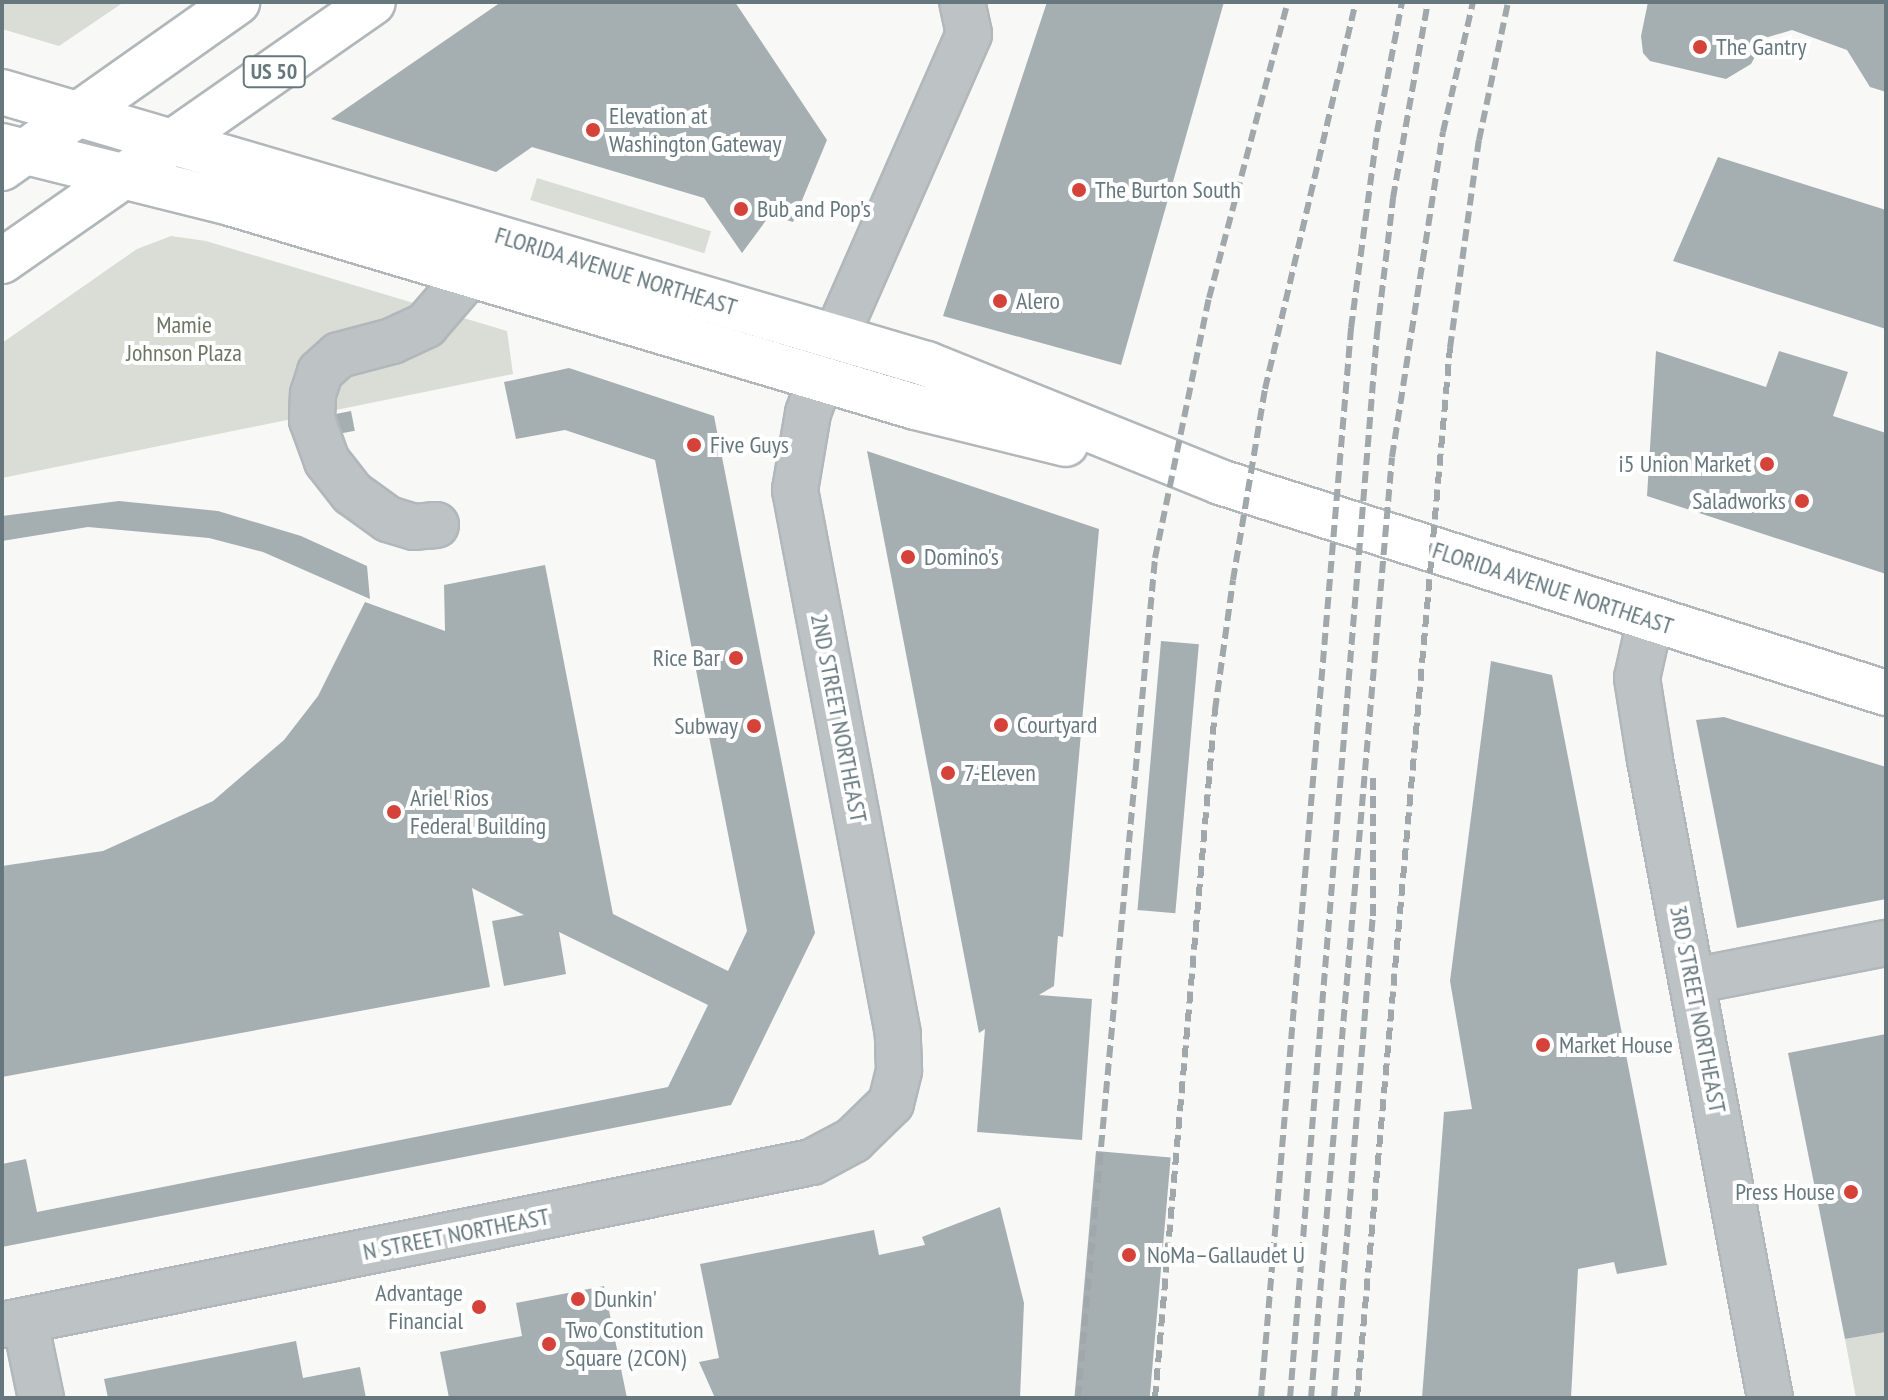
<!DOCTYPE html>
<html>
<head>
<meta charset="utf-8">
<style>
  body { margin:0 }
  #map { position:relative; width:1888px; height:1400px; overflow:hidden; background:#f8f8f6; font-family:"PT Sans Narrow",sans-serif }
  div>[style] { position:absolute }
  .green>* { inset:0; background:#d9ddd5; transform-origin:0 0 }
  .building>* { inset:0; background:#a5afb2; transform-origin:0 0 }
  .roads { filter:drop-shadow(2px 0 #b1b7ba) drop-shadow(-2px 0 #b1b7ba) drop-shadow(0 2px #b1b7ba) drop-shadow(0 -2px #b1b7ba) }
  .minor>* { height:44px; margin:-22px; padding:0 22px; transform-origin:22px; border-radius:22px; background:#bdc3c5 }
  .major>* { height:44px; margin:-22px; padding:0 22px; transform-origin:22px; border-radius:22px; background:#fff }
  .highway>* { height:44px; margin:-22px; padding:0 22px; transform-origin:22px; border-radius:22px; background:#fff }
  .rail>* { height:6px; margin-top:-3px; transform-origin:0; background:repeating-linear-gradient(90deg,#a0a8ab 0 12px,transparent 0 18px) }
  .dots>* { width:22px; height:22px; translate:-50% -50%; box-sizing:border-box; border:4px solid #fff; border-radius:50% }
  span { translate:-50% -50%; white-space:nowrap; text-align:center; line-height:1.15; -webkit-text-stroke:8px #fff; paint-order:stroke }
  .shield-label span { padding:2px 6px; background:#fff; border:2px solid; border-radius:6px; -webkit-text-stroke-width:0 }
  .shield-label { font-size:22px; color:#66787e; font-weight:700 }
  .poi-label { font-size:24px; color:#66787e }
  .left { translate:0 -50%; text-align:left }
  .right { translate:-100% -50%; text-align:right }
  .street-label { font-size:24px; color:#66787e }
  .park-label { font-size:24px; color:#6b7764 }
  .frame { position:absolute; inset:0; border:4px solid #66787e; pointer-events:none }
</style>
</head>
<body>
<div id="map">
  <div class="green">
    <i style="clip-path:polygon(2px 2px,124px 2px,59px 46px,2px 29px)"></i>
    <i style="left:537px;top:178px;width:182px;height:23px;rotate:17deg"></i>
    <i style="clip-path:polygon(171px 236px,206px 241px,507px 331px,513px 374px,2px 478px,2px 343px,137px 249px)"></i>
    <i style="clip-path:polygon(1886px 1332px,1886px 1398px,1856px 1398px,1845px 1339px)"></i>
  </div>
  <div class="building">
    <i style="clip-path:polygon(501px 2px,735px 2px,827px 140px,793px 222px,770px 215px,742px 253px,704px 198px,532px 147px,496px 172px,331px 119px)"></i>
    <i style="clip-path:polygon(1047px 2px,1224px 2px,1121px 365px,943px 316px)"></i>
    <i style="clip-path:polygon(1648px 2px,1886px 2px,1886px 92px,1870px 87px,1847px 50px,1792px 30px,1765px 38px,1751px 64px,1726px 79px,1650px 61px,1643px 53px,1641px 36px)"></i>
    <i style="clip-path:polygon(1718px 157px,1886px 210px,1886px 329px,1673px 261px)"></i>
    <i style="clip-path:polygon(1656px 351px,1766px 387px,1779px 351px,1848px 372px,1833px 416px,1886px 433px,1886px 574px,1647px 496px)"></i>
    <i style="clip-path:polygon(569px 368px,714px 416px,815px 933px,731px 1105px,2px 1247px,2px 1164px,26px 1159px,37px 1212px,668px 1087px,708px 1005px,559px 932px,566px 974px,504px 986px,492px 921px,524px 915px,472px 888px,490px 987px,2px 1077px,2px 866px,103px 851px,213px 801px,284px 740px,318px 696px,365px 602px,445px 631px,444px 585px,545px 565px,613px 914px,728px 971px,747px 931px,655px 460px,565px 430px,516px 439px,504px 382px)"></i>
    <i style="left:351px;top:411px;width:20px;height:21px;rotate:79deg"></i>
    <i style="clip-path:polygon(867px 451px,1099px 529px,1063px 937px,1058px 936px,1054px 986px,1039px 995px,1092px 999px,1082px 1140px,977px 1132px,985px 1029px,979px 1033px)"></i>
    <i style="clip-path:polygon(119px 501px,218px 511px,301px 536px,367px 566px,370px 599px,263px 552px,209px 538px,88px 527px,2px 541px,2px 516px)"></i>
    <i style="left:1161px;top:641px;width:38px;height:270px;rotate:5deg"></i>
    <i style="clip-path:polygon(1491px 661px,1552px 675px,1667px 1265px,1617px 1274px,1614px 1262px,1578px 1269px,1571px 1398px,1422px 1398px,1444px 1112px,1472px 1109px,1450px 981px)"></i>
    <i style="clip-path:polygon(1724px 717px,1886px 767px,1886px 899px,1737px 928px,1696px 720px)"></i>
    <i style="clip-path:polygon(1886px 1034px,1886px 1332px,1845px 1339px,1788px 1053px)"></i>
    <i style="left:1096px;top:1151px;width:75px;height:248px;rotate:5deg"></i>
    <i style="clip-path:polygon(1000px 1207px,1024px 1303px,1020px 1398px,715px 1398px,699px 1362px,719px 1358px,700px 1264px,874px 1230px,879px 1255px,925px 1245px,922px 1237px)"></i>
    <i style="clip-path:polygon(604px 1286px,627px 1398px,449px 1398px,440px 1352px,522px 1336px,516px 1303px)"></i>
    <i style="clip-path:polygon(296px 1341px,303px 1378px,360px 1367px,366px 1398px,108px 1398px,104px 1379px)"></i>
  </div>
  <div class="roads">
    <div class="minor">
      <i style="left:436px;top:525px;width:22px;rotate:175deg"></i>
      <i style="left:414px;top:527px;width:27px;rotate:-163deg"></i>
      <i style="left:388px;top:519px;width:44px;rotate:-144.2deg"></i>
      <i style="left:352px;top:493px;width:41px;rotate:-128deg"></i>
      <i style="left:327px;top:461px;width:44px;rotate:-110.1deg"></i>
      <i style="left:312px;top:420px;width:26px;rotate:-88deg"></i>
      <i style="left:313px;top:394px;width:23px;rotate:-72deg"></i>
      <i style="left:320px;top:372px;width:25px;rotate:-42deg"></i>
      <i style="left:339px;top:355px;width:55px;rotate:-14.8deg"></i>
      <i style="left:392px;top:341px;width:38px;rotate:-25deg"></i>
      <i style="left:426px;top:325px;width:66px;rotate:-49.3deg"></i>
      <i style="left:1650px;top:620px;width:59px;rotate:102.6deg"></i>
      <i style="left:1637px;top:678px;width:83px;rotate:81deg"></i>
      <i style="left:1650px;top:760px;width:649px;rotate:79.35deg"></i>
      <i style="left:1692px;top:981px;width:198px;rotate:-11.1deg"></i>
      <i style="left:25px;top:1321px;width:79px;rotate:78.3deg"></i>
      <i style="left:2px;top:1325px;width:826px;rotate:-11.38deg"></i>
      <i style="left:812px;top:1162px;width:47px;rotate:-28.2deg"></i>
      <i style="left:853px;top:1140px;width:53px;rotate:-44.2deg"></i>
      <i style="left:891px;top:1103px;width:34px;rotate:-76deg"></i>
      <i style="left:899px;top:1070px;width:36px;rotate:-92deg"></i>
      <i style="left:898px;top:1034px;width:554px;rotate:-100.72deg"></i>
      <i style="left:795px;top:490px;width:78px;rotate:-80.4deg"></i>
      <i style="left:808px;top:413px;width:81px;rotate:-69.8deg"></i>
      <i style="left:836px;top:337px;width:331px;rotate:-66.3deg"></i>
      <i style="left:969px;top:34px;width:33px;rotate:-102deg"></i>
    </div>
    <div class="major">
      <i style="left:2px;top:92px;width:964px;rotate:16.39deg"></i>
      <i style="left:927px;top:364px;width:316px;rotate:21.9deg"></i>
      <i style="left:1220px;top:482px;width:699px;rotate:17.58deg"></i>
      <i style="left:2px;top:146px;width:235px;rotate:14deg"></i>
      <i style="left:230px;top:203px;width:715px;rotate:16.58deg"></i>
      <i style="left:915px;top:407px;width:155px;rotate:13.8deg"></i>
    </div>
    <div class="highway">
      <i style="left:2px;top:168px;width:288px;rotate:-35.2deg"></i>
      <i style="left:2px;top:261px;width:452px;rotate:-34.9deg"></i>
    </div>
  </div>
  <div class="rail">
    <i style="left:1078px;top:1398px;width:844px;rotate:-84.76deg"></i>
    <i style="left:1155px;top:558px;width:266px;rotate:-78.3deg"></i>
    <i style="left:1209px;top:298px;width:306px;rotate:-75.1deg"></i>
    <i style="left:1155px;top:1398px;width:691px;rotate:-85.02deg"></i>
    <i style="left:1215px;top:710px;width:131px;rotate:-82.1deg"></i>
    <i style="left:1233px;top:580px;width:194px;rotate:-80.5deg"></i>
    <i style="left:1265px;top:389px;width:398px;rotate:-76.8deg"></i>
    <i style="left:1261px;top:1398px;width:1074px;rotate:-85.19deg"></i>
    <i style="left:1351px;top:328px;width:198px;rotate:-82.4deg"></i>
    <i style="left:1377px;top:132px;width:132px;rotate:-79.1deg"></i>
    <i style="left:1290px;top:1398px;width:1069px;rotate:-85.33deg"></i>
    <i style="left:1377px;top:333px;width:136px;rotate:-83.2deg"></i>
    <i style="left:1393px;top:198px;width:199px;rotate:-79.9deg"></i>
    <i style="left:1311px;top:1398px;width:944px;rotate:-85.08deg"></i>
    <i style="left:1392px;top:457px;width:329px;rotate:-81.1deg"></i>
    <i style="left:1443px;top:132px;width:133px;rotate:-77deg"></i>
    <i style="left:1334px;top:1398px;width:484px;rotate:-85.4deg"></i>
    <i style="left:1373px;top:916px;width:144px;rotate:-90deg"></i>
    <i style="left:1357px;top:1398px;width:1054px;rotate:-84.94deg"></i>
    <i style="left:1450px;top:348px;width:210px;rotate:-82.1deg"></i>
    <i style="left:1479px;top:140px;width:141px;rotate:-78.1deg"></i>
  </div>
  <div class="dots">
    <i style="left:1700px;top:47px;background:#d54239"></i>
    <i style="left:593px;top:130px;background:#d54239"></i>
    <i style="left:1079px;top:190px;background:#d54239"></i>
    <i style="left:741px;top:209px;background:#d54239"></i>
    <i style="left:1000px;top:301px;background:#d54239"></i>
    <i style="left:694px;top:445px;background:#d54239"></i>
    <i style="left:1767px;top:464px;background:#d54239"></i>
    <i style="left:1802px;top:501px;background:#d54239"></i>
    <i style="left:908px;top:557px;background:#d54239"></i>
    <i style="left:736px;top:658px;background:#d54239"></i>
    <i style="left:1001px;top:725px;background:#d54239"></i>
    <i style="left:754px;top:726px;background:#d54239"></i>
    <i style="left:948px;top:773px;background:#d54239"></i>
    <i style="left:394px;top:812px;background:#d54239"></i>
    <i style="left:1543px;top:1045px;background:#d54239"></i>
    <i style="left:1851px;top:1192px;background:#d54239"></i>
    <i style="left:1129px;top:1255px;background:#d54239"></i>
    <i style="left:578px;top:1299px;background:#d54239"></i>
    <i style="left:479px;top:1307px;background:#d54239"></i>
    <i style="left:549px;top:1344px;background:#d54239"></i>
  </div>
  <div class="shield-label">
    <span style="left:274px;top:72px">US 50</span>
  </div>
  <div class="poi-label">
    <span class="left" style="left:1716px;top:47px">The Gantry</span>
    <span class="left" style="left:609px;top:130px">Elevation at<br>Washington Gateway</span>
    <span class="left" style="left:1095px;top:190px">The Burton South</span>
    <span class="left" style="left:757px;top:209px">Bub and Pop's</span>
    <span class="left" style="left:1016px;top:301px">Alero</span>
    <span class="left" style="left:710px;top:445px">Five Guys</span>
    <span class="right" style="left:1751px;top:464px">i5 Union Market</span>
    <span class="right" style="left:1786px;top:501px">Saladworks</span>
    <span class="left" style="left:924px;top:557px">Domino's</span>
    <span class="right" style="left:720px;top:658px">Rice Bar</span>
    <span class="left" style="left:1017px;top:725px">Courtyard</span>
    <span class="right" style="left:738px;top:726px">Subway</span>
    <span class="left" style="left:964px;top:773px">7-Eleven</span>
    <span class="left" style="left:410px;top:812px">Ariel Rios<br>Federal Building</span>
    <span class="left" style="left:1559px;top:1045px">Market House</span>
    <span class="right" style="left:1835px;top:1192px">Press House</span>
    <span class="left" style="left:1147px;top:1255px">NoMa–Gallaudet U</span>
    <span class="right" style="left:463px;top:1307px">Advantage<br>Financial</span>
    <span class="left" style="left:594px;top:1299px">Dunkin'</span>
    <span class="left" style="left:565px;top:1344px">Two Constitution<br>Square (2CON)</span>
  </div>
  <div class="street-label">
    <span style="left:616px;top:271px;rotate:17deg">FLORIDA AVENUE NORTHEAST</span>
    <span style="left:1553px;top:588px;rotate:18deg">FLORIDA AVENUE NORTHEAST</span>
    <span style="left:839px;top:718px;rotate:79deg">2ND STREET NORTHEAST</span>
    <span style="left:1698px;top:1009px;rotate:79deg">3RD STREET NORTHEAST</span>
    <span style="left:456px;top:1234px;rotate:-11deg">N STREET NORTHEAST</span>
  </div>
  <div class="park-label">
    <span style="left:184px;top:339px">Mamie<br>Johnson Plaza</span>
  </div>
  <div class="frame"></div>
</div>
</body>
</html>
